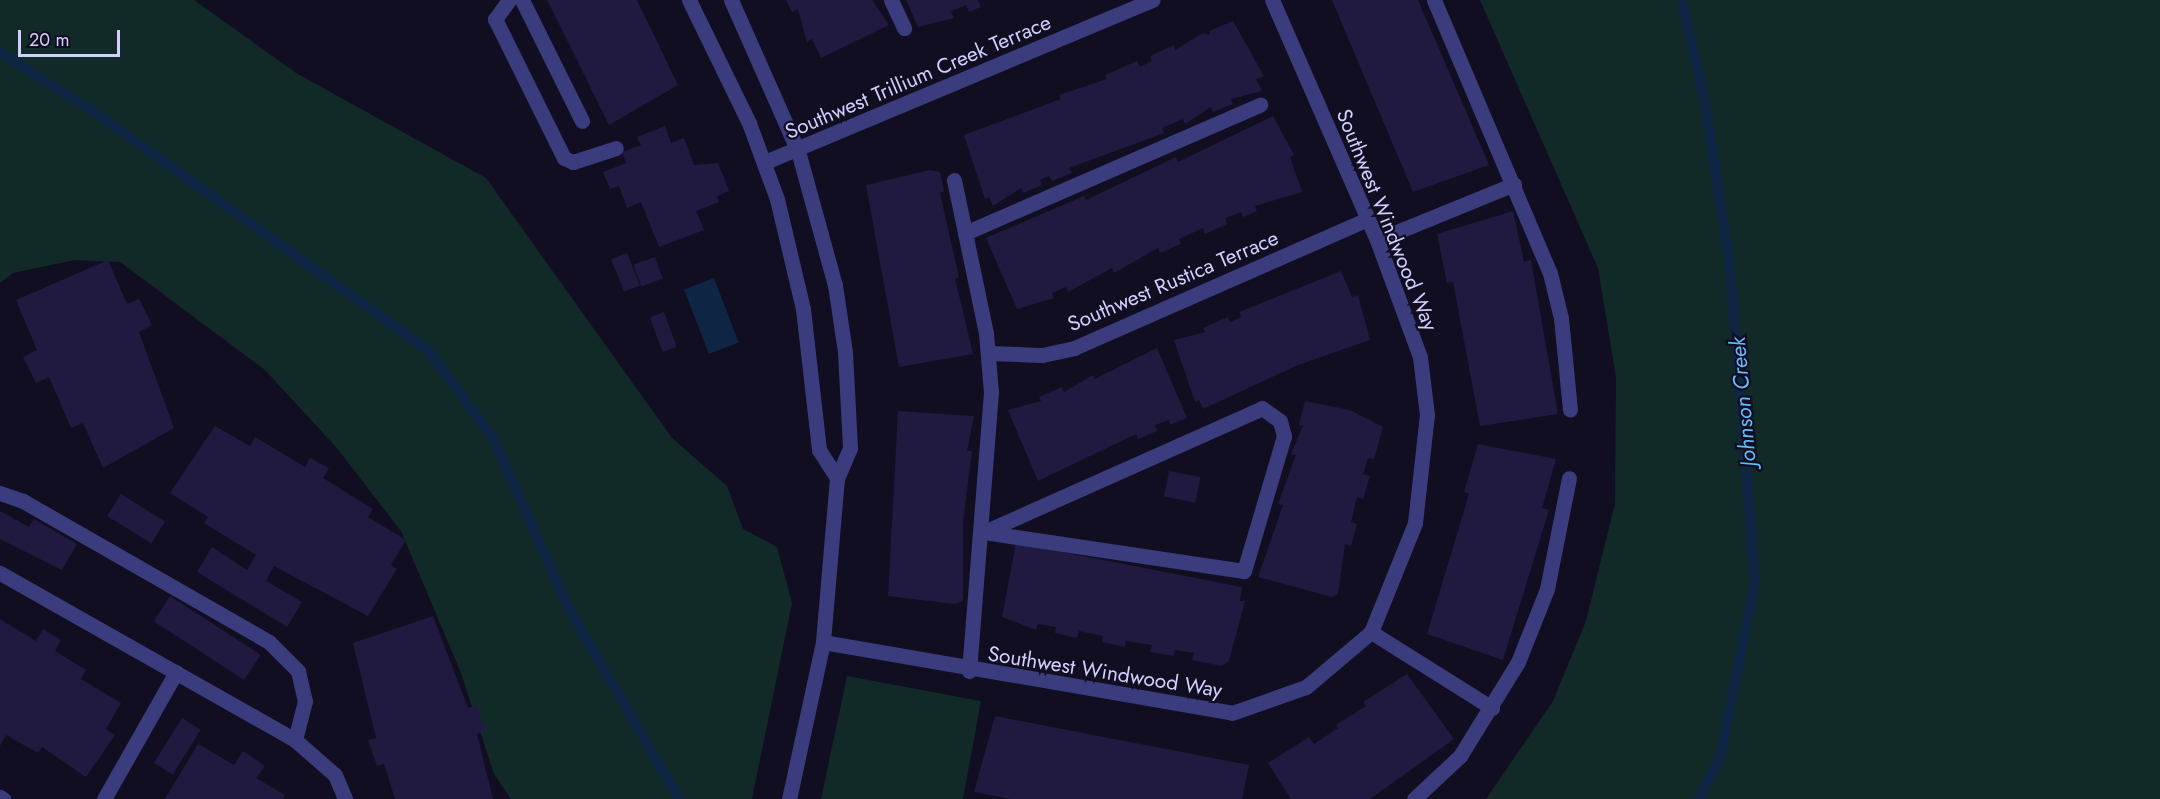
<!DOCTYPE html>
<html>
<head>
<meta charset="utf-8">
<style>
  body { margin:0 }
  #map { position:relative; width:2160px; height:799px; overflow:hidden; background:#100e20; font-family:Jost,sans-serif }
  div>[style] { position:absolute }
  .green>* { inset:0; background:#112a28 }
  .water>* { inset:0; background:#0e2644; transform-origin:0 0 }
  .stream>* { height:10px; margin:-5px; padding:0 5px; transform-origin:5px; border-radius:5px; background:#0e2644 }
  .building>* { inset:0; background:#201a41; transform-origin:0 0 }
  .minor>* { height:15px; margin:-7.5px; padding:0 7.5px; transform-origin:7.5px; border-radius:7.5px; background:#3a3c7e }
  span { translate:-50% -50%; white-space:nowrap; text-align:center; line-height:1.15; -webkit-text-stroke:4.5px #100e20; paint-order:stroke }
  .street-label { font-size:21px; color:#d1cffd }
  .water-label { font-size:22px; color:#61bcfa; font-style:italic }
  .scale { position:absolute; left:18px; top:30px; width:102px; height:27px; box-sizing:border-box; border:3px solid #d1cffd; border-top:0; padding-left:8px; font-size:18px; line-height:21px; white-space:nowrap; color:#d1cffd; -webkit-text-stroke:4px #100e20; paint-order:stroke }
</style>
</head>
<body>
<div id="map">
  <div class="green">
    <i style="clip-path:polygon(0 0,194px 0,296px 73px,486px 178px,672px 438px,727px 486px,743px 529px,777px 547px,792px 603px,752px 799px,511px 799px,494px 774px,461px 673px,401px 531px,336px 447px,265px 370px,120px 262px,75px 260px,13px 273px,0 283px)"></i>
    <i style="clip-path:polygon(1480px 0,2160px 0,2160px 799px,1486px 799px,1553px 701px,1586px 621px,1615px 503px,1616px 378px,1598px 268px)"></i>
    <i style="clip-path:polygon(847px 676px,981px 701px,963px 799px,821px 799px)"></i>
  </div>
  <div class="water">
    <i style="left:714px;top:278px;width:69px;height:32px;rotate:69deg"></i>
  </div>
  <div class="stream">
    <i style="left:1682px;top:0;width:111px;rotate:77.5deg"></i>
    <i style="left:1706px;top:108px;width:160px;rotate:81.4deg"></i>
    <i style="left:1730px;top:266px;width:316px;rotate:85.5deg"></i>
    <i style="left:1755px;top:581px;width:177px;rotate:101.1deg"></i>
    <i style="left:1721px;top:755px;width:49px;rotate:116.6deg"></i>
    <i style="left:0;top:52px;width:115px;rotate:32.6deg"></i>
    <i style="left:97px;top:114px;width:407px;rotate:35.5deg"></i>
    <i style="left:428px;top:350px;width:112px;rotate:53.7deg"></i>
    <i style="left:494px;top:440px;width:185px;rotate:66.1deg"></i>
    <i style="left:569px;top:609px;width:220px;rotate:59.9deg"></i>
  </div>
  <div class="building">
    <i style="clip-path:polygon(547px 0,637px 0,678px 85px,609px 125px)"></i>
    <i style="clip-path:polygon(786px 0,872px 0,889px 25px,821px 58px,812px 39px,807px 42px,798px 9px,792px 12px)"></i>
    <i style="clip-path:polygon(906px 0,978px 0,981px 7px,969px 12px,966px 5px,951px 11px,954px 18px,918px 27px)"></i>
    <i style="clip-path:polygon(1332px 0,1418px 0,1489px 165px,1413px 192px)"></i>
    <i style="clip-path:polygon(1233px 21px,1264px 76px,1256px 79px,1262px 91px,1231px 99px,1233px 104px,1213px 112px,1211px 107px,1185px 124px,1183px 119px,1162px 128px,1164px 133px,1069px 168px,1072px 173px,1052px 181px,1049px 176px,1040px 180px,1042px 185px,1023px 193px,1021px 188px,993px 206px,989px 197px,985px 199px,964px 135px,1061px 99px,1059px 95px,1107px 79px,1105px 75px,1137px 61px,1140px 67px,1152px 61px,1150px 56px,1174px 45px,1175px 50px,1203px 33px,1210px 35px,1209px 31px)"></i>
    <i style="clip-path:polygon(1273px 116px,1294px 155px,1290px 157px,1302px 192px,1255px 206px,1257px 211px,1243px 217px,1241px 212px,1225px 218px,1227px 224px,1205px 234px,1203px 228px,1179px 239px,1181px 244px,1160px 253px,1158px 248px,1114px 273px,1112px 268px,1068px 292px,1066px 287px,1052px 293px,1054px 298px,1017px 309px,986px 238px,1084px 196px,1086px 200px,1176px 157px,1178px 162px)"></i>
    <i style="clip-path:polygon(665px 126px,671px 143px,684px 138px,694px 165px,718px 163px,729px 191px,717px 196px,719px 202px,696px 211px,704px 230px,659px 247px,641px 202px,627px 208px,619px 186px,610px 189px,603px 172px,626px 163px,622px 152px,641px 145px,637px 137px)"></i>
    <i style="clip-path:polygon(930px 170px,940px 172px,944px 191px,940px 193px,959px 278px,955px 278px,973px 354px,899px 367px,866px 185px)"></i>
    <i style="clip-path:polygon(1513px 211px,1524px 262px,1531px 260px,1558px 414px,1480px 426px,1453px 282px,1447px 283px,1437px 234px)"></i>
    <i style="left:627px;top:253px;width:35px;height:17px;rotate:68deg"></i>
    <i style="left:655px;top:257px;width:23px;height:23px;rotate:70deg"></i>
    <i style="clip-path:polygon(108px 260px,127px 304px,139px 299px,152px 325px,139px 332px,174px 428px,103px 468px,83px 423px,71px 428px,49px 377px,36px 383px,23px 357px,37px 350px,16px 300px)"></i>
    <i style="clip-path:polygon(1341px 271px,1352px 297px,1358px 295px,1370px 340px,1298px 365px,1203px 409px,1199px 400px,1195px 402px,1174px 340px,1205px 332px,1203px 328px,1228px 317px,1230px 322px,1241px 317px,1239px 312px)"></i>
    <i style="left:664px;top:312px;width:37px;height:15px;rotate:70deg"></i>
    <i style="clip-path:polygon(1157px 348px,1187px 418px,1170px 425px,1169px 420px,1155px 425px,1157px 431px,1138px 439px,1136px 434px,1038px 481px,1008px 410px,1041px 401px,1039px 397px,1062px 387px,1064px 392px,1093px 375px,1095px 379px)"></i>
    <i style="clip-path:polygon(1305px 401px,1350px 410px,1383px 427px,1374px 459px,1368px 458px,1363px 474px,1370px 476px,1363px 499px,1357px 497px,1351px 522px,1357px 524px,1351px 546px,1345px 544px,1338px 594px,1332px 597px,1258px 577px,1283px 505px,1278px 504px,1296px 455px,1291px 454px,1303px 426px,1299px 425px)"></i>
    <i style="clip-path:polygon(898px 411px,974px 416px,967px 451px,972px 451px,963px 523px,963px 601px,955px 604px,888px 596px)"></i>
    <i style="clip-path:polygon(215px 426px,250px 446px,255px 437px,305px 467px,310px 458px,329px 468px,323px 478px,373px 509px,368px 517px,406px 540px,391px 565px,397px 569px,368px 616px,274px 566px,266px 581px,302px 602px,287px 627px,197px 572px,212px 547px,247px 570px,256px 555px,204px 523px,208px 517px,170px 493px)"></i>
    <i style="clip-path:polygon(1478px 444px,1556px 459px,1542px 508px,1549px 510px,1503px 660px,1427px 634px,1469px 494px,1464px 492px)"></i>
    <i style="left:1169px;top:471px;width:32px;height:26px;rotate:11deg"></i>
    <i style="left:121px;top:494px;width:52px;height:26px;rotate:32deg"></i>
    <i style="clip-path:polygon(0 511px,29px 527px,34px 519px,77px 544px,62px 570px,0 539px)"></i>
    <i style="clip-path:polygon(1016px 543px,1242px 587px,1240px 601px,1245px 601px,1229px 661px,1222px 666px,1192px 660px,1194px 653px,1175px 650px,1174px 656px,1150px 652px,1152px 645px,1126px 641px,1125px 647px,1102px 642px,1103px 636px,1079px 631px,1077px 638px,1055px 633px,1056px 627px,1038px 624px,1036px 630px,1002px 617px)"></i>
    <i style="left:170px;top:596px;width:108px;height:30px;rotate:33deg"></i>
    <i style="clip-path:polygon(433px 616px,468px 708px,477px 705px,485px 731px,477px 734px,493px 799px,395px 799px,384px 764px,377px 766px,368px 740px,376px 738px,353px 643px)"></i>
    <i style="clip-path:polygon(0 619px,36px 641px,43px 629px,61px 640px,55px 651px,86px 670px,81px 679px,121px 703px,106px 729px,115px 735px,86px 777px,42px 747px,38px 753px,6px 735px,0 746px)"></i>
    <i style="clip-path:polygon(1407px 674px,1454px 739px,1370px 799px,1291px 799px,1268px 763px,1309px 737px,1314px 744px,1338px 728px,1336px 725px,1366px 706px,1363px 702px)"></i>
    <i style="clip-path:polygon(995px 716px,1249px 765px,1242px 799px,1010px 799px,974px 792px)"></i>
    <i style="left:182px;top:718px;width:22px;height:53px;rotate:32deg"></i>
    <i style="clip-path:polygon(198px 744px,234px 765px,243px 751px,265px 766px,256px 778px,285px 795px,283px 799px,165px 799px)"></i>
  </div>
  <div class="minor">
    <i style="left:509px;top:0;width:24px;rotate:126deg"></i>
    <i style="left:495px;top:19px;width:155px;rotate:63.6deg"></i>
    <i style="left:564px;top:158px;width:10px;rotate:24deg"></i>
    <i style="left:573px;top:162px;width:45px;rotate:-18deg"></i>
    <i style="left:522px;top:0;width:135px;rotate:63.6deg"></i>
    <i style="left:689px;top:0;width:137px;rotate:64deg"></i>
    <i style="left:749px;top:123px;width:81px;rotate:69.8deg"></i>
    <i style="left:777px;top:199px;width:113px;rotate:76.7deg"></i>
    <i style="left:803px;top:309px;width:142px;rotate:83.5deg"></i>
    <i style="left:819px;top:450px;width:33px;rotate:57deg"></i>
    <i style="left:731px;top:0;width:165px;rotate:66.1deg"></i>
    <i style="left:798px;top:151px;width:139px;rotate:74.6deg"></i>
    <i style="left:835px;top:285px;width:68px;rotate:81.5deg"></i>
    <i style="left:845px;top:352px;width:96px;rotate:87deg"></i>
    <i style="left:850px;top:448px;width:33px;rotate:113deg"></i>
    <i style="left:837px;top:478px;width:165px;rotate:94.9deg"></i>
    <i style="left:823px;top:642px;width:161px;rotate:102.2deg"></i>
    <i style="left:891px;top:0;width:31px;rotate:65deg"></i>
    <i style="left:1434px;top:0;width:297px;rotate:67deg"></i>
    <i style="left:1550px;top:273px;width:46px;rotate:76.3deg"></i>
    <i style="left:1561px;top:318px;width:92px;rotate:84.4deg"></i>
    <i style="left:765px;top:162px;width:420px;rotate:-22.7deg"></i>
    <i style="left:954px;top:180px;width:156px;rotate:78.2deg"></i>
    <i style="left:986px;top:333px;width:59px;rotate:85.2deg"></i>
    <i style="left:991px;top:392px;width:280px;rotate:94.5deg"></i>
    <i style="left:965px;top:233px;width:322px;rotate:-23.5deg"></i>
    <i style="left:1377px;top:240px;width:148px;rotate:-22.2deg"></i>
    <i style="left:989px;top:353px;width:53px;rotate:2.2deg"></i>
    <i style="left:1042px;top:355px;width:33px;rotate:-12deg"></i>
    <i style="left:1074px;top:348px;width:321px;rotate:-23.7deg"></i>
    <i style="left:1262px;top:408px;width:22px;rotate:36deg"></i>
    <i style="left:1280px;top:421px;width:16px;rotate:75deg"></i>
    <i style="left:1284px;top:436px;width:141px;rotate:106.5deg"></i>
    <i style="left:1244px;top:571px;width:263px;rotate:-171.5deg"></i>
    <i style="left:984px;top:532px;width:304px;rotate:-24deg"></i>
    <i style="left:0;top:493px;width:24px;rotate:19deg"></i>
    <i style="left:23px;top:501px;width:284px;rotate:29.8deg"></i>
    <i style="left:269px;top:642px;width:41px;rotate:45deg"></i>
    <i style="left:298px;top:671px;width:31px;rotate:77deg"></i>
    <i style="left:305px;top:701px;width:40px;rotate:104.4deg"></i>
    <i style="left:0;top:573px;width:339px;rotate:29.5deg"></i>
    <i style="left:295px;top:740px;width:53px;rotate:41.2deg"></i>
    <i style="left:335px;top:775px;width:26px;rotate:67deg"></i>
    <i style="left:1371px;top:632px;width:143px;rotate:32.1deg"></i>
    <i style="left:823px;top:642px;width:415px;rotate:9.8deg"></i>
    <i style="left:1232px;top:713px;width:78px;rotate:-19.4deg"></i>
    <i style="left:1306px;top:687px;width:85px;rotate:-40.2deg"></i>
    <i style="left:1371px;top:632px;width:118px;rotate:-68deg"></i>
    <i style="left:1415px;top:523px;width:109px;rotate:-83.7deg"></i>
    <i style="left:1427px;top:415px;width:58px;rotate:-96.9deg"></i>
    <i style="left:1420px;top:357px;width:125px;rotate:-110.2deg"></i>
    <i style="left:1377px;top:240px;width:262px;rotate:-113.6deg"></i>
    <i style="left:0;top:797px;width:4px;rotate:34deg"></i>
    <i style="left:104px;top:799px;width:146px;rotate:-60.4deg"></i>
    <i style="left:1414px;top:799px;width:63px;rotate:-43.1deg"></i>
    <i style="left:1460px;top:756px;width:110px;rotate:-58.3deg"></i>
    <i style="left:1518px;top:662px;width:79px;rotate:-68.3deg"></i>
    <i style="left:1547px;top:589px;width:113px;rotate:-78.8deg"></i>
  </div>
  <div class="street-label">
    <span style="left:918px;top:77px;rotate:-23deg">Southwest Trillium Creek Terrace</span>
    <span style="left:1387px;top:220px;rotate:68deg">Southwest Windwood Way</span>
    <span style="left:1173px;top:281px;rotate:-23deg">Southwest Rustica Terrace</span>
    <span style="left:1105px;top:672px;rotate:9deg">Southwest Windwood Way</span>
  </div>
  <div class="water-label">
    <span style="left:1743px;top:402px;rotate:-95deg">Johnson Creek</span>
  </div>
  <div class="scale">20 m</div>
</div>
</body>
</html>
